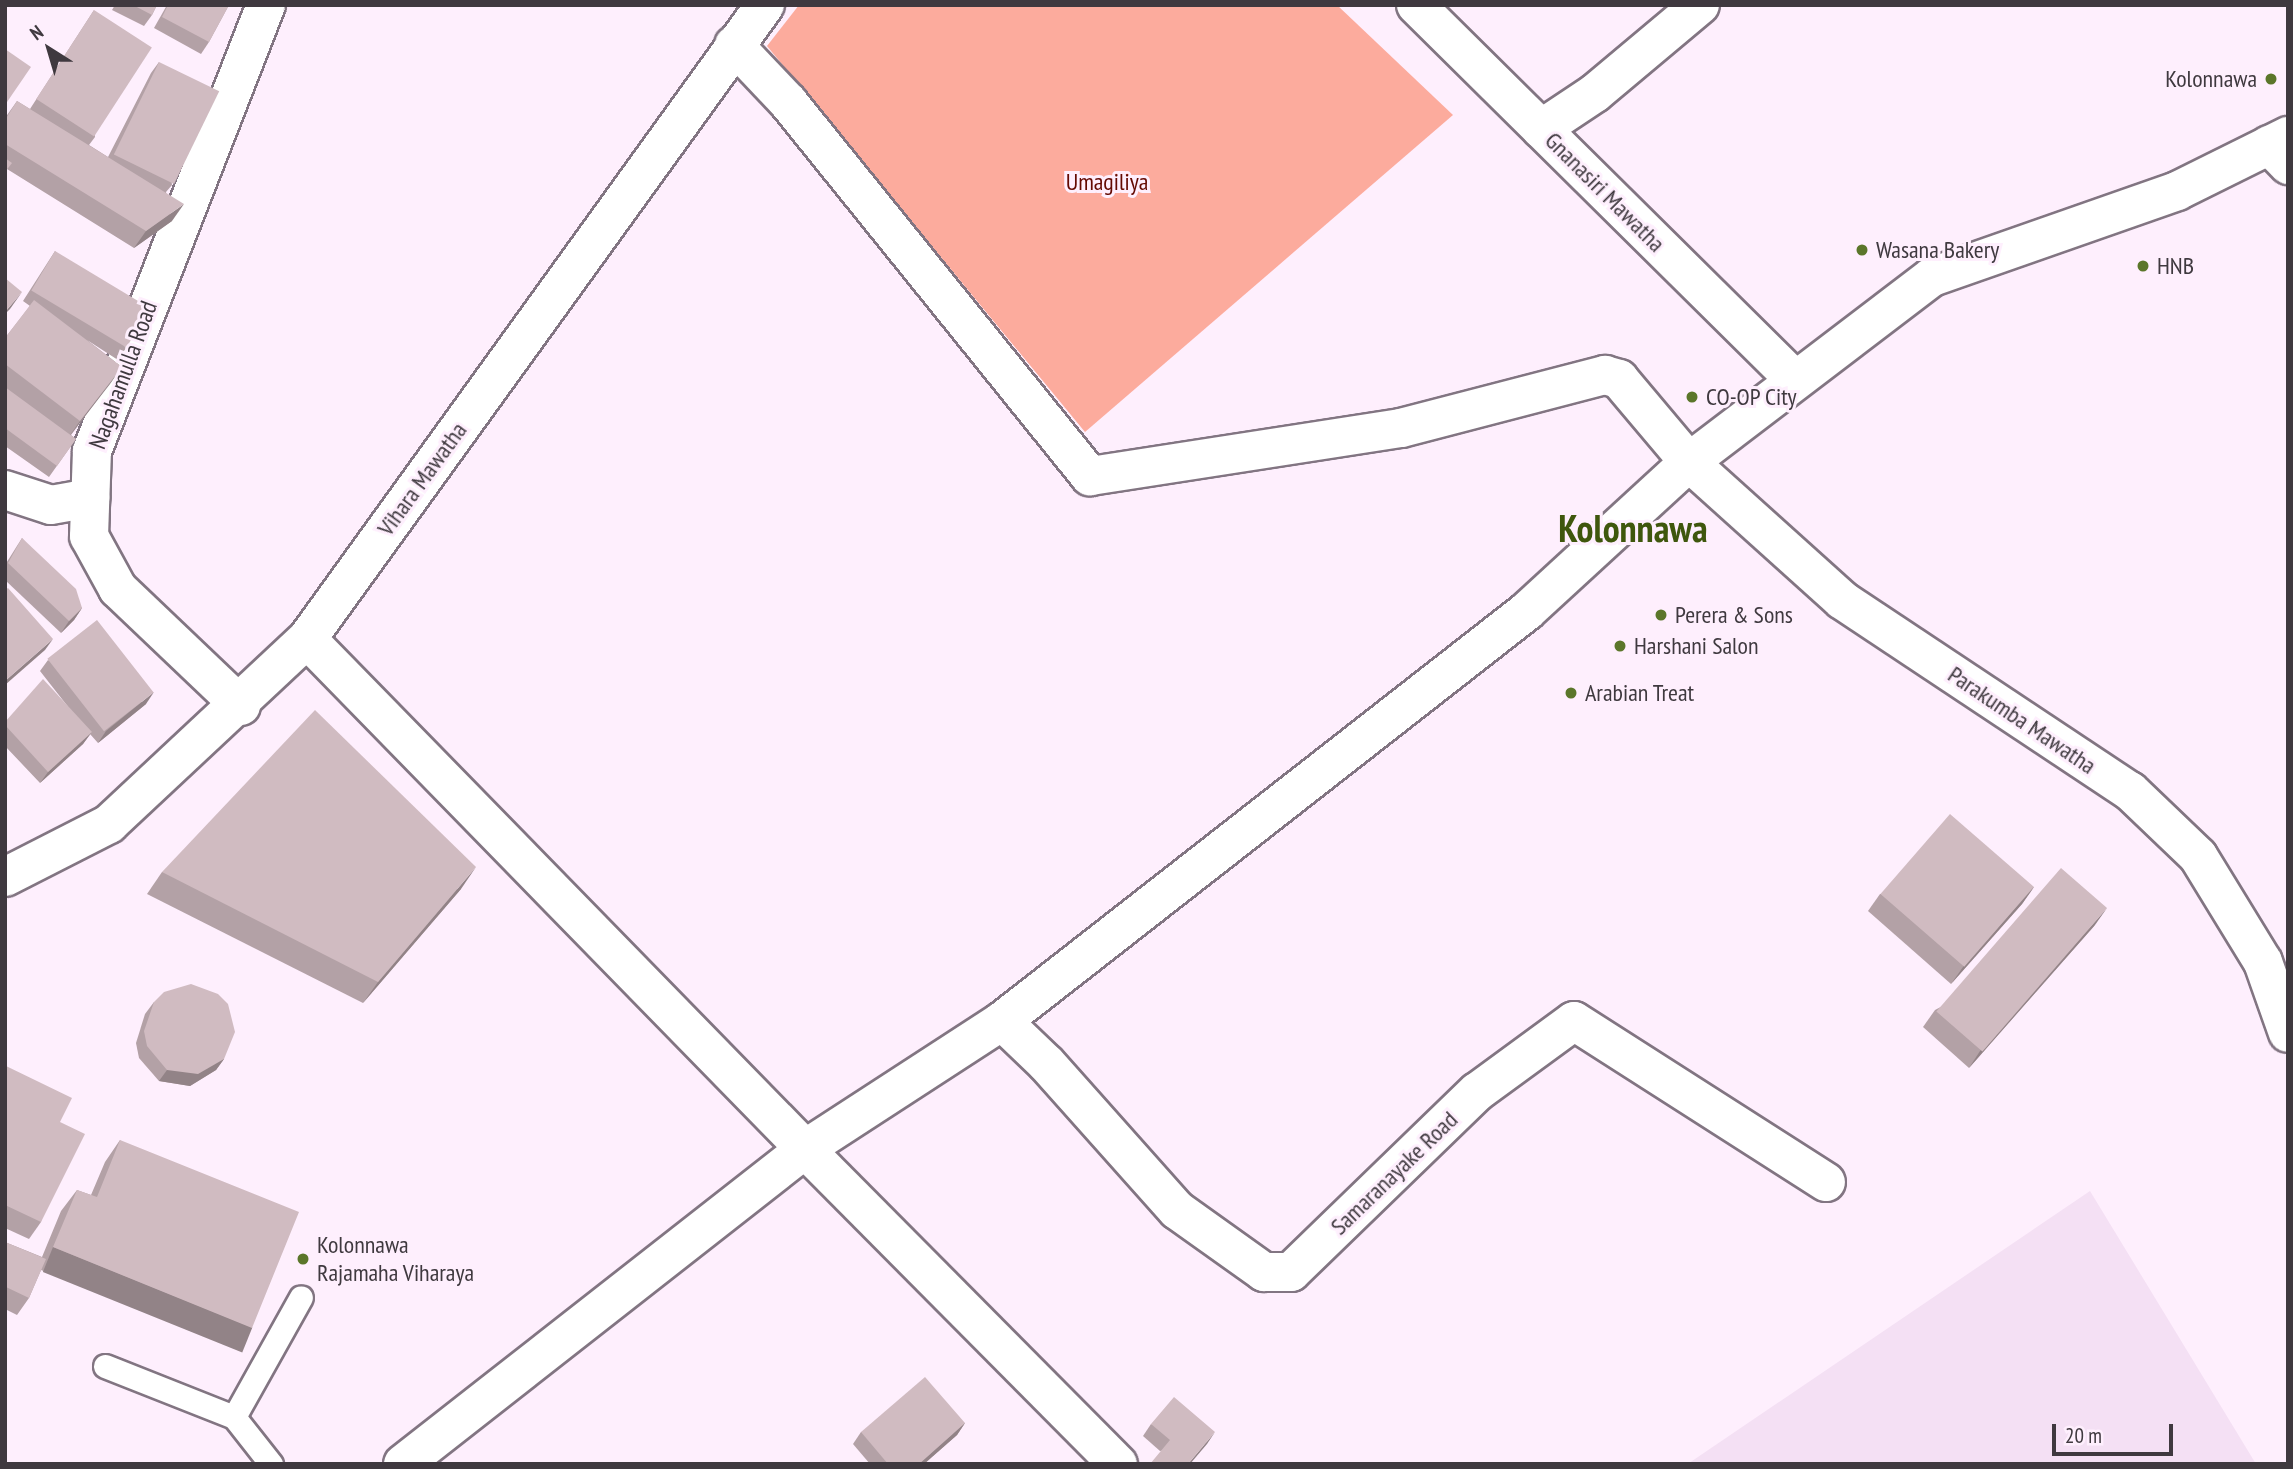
<!DOCTYPE html>
<html>
<head>
<meta charset="utf-8">
<style>
  body { margin:0 }
  #map { position:relative; width:2293px; height:1469px; overflow:hidden; background:#feeffd; font-family:"PT Sans Narrow",sans-serif }
  div>[style] { position:absolute }
  .built>* { inset:0; background:#f4e0f4 }
  .green>* { inset:0; background:#fcab9d }
  .roads { filter:drop-shadow(2px 0 #827582) drop-shadow(-2px 0 #827582) drop-shadow(0 2px #827582) drop-shadow(0 -2px #827582) }
  .lane>* { height:23px; margin:-11.5px; padding:0 11.5px; transform-origin:11.5px; border-radius:11.5px; background:#fff }
  .street>* { height:38px; margin:-19px; padding:0 19px; transform-origin:19px; border-radius:19px; background:#fff }
  .secondary>* { height:38px; margin:-19px; padding:0 19px; transform-origin:19px; border-radius:19px; background:#fff }
  .primary>* { height:38px; margin:-19px; padding:0 19px; transform-origin:19px; border-radius:19px; background:#fff }
  .wall>* { inset:0; background:#b3a1a6 }
  .shaded-wall>* { inset:0; background:#928387; transform-origin:0 0 }
  .building>* { inset:0; background:#d0bbc1; transform-origin:0 0 }
  .dots>* { width:19px; height:19px; translate:-50% -50%; box-sizing:border-box; border:4px solid #feeffd; border-radius:50% }
  span { translate:-50% -50%; white-space:nowrap; text-align:center; line-height:1.15; -webkit-text-stroke:6px #feeffd; paint-order:stroke }
  .poi-label { font-size:24px; color:#3f393f }
  .right { translate:-100% -50%; text-align:right }
  .left { translate:0 -50%; text-align:left }
  .park-label { font-size:24px; color:#640902 }
  .street-label { font-size:24px; color:#3f393f }
  .town-label { font-size:38px; color:#3f570d; font-weight:700 }
  .frame { position:absolute; inset:0; border:7px solid #3f393f; pointer-events:none }
  .north { position:absolute; left:14px; top:14px; width:70px; height:70px; -webkit-text-stroke:5px #feeffd; paint-order:stroke; rotate:323deg; font-size:19px; font-weight:700; line-height:28px; text-align:center; color:#3f393f }
  .north::after { content:''; display:block; margin:auto; width:24px; height:32px; background:#3f393f; clip-path:polygon(50% 0,100% 100%,50% 72%,0 100%) }
  .scale { position:absolute; left:2052px; top:1424px; width:121px; height:32px; box-sizing:border-box; border:4px solid #3f393f; border-top:0; padding-left:9px; font-size:21px; line-height:24px; white-space:nowrap; color:#3f393f; -webkit-text-stroke:5px #feeffd; paint-order:stroke }
</style>
</head>
<body>
<div id="map">
  <div class="built">
    <i style="clip-path:polygon(2090px 1191px,2256px 1464px,1688px 1464px,1692px 1461px)"></i>
  </div>
  <div class="green">
    <i style="clip-path:polygon(799px 5px,1337px 5px,1453px 115px,1085px 432px,767px 46px)"></i>
  </div>
  <div class="roads">
    <div class="lane">
      <i style="left:105px;top:1366px;width:139px;rotate:21.6deg"></i>
      <i style="left:234px;top:1417px;width:60px;rotate:51.8deg"></i>
      <i style="left:234px;top:1417px;width:137px;rotate:-60.8deg"></i>
    </div>
    <div class="street">
      <i style="left:1416px;top:5px;width:530px;rotate:44.69deg"></i>
      <i style="left:734px;top:45px;width:79px;rotate:46.5deg"></i>
      <i style="left:788px;top:102px;width:481px;rotate:51.1deg"></i>
      <i style="left:1090px;top:476px;width:315px;rotate:-8.8deg"></i>
      <i style="left:1401px;top:428px;width:211px;rotate:-14.6deg"></i>
      <i style="left:1605px;top:375px;width:15px;rotate:16deg"></i>
      <i style="left:1619px;top:379px;width:109px;rotate:49.9deg"></i>
      <i style="left:1541px;top:129px;width:65px;rotate:-33.7deg"></i>
      <i style="left:1595px;top:93px;width:137px;rotate:-40deg"></i>
      <i style="left:2269px;top:145px;width:28px;rotate:46deg"></i>
      <i style="left:5px;top:490px;width:48px;rotate:18.1deg"></i>
      <i style="left:51px;top:505px;width:40px;rotate:-10deg"></i>
      <i style="left:1002px;top:1021px;width:61px;rotate:43.7deg"></i>
      <i style="left:1046px;top:1063px;width:197px;rotate:48.3deg"></i>
      <i style="left:1177px;top:1210px;width:107px;rotate:35.5deg"></i>
      <i style="left:1264px;top:1272px;width:27px"></i>
      <i style="left:1291px;top:1272px;width:259px;rotate:-44.1deg"></i>
      <i style="left:1477px;top:1092px;width:120px;rotate:-36.2deg"></i>
      <i style="left:1574px;top:1021px;width:299px;rotate:32.6deg"></i>
      <i style="left:805px;top:1149px;width:444px;rotate:45.2deg"></i>
    </div>
    <div class="secondary">
      <i style="left:307px;top:639px;width:713px;rotate:45.68deg"></i>
      <i style="left:241px;top:706px;width:170px;rotate:-136.4deg"></i>
      <i style="left:118px;top:589px;width:60px;rotate:-118.7deg"></i>
      <i style="left:89px;top:536px;width:85px;rotate:-88deg"></i>
      <i style="left:92px;top:451px;width:479px;rotate:-68.7deg"></i>
      <i style="left:5px;top:877px;width:117px;rotate:-27deg"></i>
      <i style="left:109px;top:824px;width:271px;rotate:-43.1deg"></i>
      <i style="left:307px;top:639px;width:782px;rotate:-54.16deg"></i>
    </div>
    <div class="primary">
      <i style="left:1689px;top:462px;width:206px;rotate:42deg"></i>
      <i style="left:1842px;top:600px;width:346px;rotate:33.6deg"></i>
      <i style="left:2130px;top:791px;width:94px;rotate:43.7deg"></i>
      <i style="left:2198px;top:856px;width:124px;rotate:58.5deg"></i>
      <i style="left:2263px;top:962px;width:75px;rotate:70.6deg"></i>
      <i style="left:403px;top:1464px;width:511px;rotate:-38.08deg"></i>
      <i style="left:805px;top:1149px;width:235px;rotate:-33deg"></i>
      <i style="left:1002px;top:1021px;width:666px;rotate:-37.99deg"></i>
      <i style="left:1527px;top:611px;width:220px;rotate:-42.6deg"></i>
      <i style="left:1689px;top:462px;width:305px;rotate:-37.3deg"></i>
      <i style="left:1932px;top:277px;width:260px;rotate:-19.3deg"></i>
      <i style="left:2177px;top:191px;width:124px;rotate:-26.4deg"></i>
    </div>
  </div>
  <div class="wall">
    <i style="clip-path:polygon(115px 5px,157px 5px,152px 15px,144px 26px,112px 10px)"></i>
    <i style="clip-path:polygon(167px 5px,229px 5px,209px 42px,201px 54px,154px 28px)"></i>
    <i style="clip-path:polygon(94px 10px,95px 137px,89px 145px,108px 157px,151px 73px,159px 62px,172px 185px,166px 192px,172px 221px,134px 248px,7px 169px,5px 172px,5px 118px,17px 101px,30px 109px)"></i>
    <i style="clip-path:polygon(55px 251px,126px 348px,118px 360px,87px 340px,122px 367px,71px 435px,76px 439px,49px 477px,5px 446px,5px 338px,30px 306px,23px 301px)"></i>
    <i style="clip-path:polygon(22px 538px,82px 608px,74px 620px,61px 633px,5px 580px,5px 565px)"></i>
    <i style="clip-path:polygon(48px 660px,146px 704px,98px 743px,90px 734px,83px 744px,40px 783px,5px 746px,5px 722px,69px 708px,40px 671px)"></i>
    <i style="clip-path:polygon(162px 872px,461px 889px,363px 1003px,147px 894px)"></i>
    <i style="clip-path:polygon(2034px 887px,2022px 904px,1951px 984px,1868px 911px,1880px 894px)"></i>
    <i style="clip-path:polygon(2095px 925px,1969px 1068px,1923px 1027px,1935px 1010px)"></i>
    <i style="clip-path:polygon(154px 1002px,224px 1059px,216px 1070px,190px 1086px,159px 1081px,139px 1058px,136px 1043px,145px 1014px)"></i>
    <i style="clip-path:polygon(5px 1067px,60px 1122px,41px 1222px,29px 1239px,5px 1228px)"></i>
    <i style="clip-path:polygon(120px 1140px,252px 1328px,236px 1349px,41px 1270px,29px 1298px,17px 1315px,5px 1309px,5px 1242px,42px 1257px,61px 1211px,77px 1190px,91px 1195px,105px 1162px)"></i>
    <i style="clip-path:polygon(965px 1423px,957px 1435px,924px 1464px,870px 1464px,853px 1444px,861px 1432px)"></i>
    <i style="clip-path:polygon(1151px 1424px,1207px 1444px,1160px 1451px,1143px 1436px)"></i>
  </div>
  <div class="shaded-wall">
    <i style="clip-path:polygon(184px 204px,172px 221px,134px 248px,146px 231px)"></i>
    <i style="clip-path:polygon(22px 292px,10px 309px,5px 314px,5px 312px)"></i>
    <i style="clip-path:polygon(122px 367px,110px 384px,68px 438px,80px 421px)"></i>
    <i style="clip-path:polygon(82px 608px,74px 620px,61px 633px,69px 621px)"></i>
    <i style="clip-path:polygon(53px 639px,45px 650px,5px 685px,5px 681px)"></i>
    <i style="clip-path:polygon(154px 692px,146px 704px,98px 743px,106px 731px)"></i>
    <i style="clip-path:polygon(92px 732px,83px 744px,40px 783px,48px 772px)"></i>
    <i style="clip-path:polygon(476px 867px,461px 889px,363px 1003px,378px 982px)"></i>
    <i style="clip-path:polygon(2034px 887px,2022px 904px,1951px 984px,1963px 967px)"></i>
    <i style="clip-path:polygon(2107px 908px,2095px 925px,1969px 1068px,1980px 1051px)"></i>
    <i style="clip-path:polygon(224px 1059px,216px 1070px,190px 1086px,159px 1081px,167px 1070px)"></i>
    <i style="left:53px;top:1247px;width:215px;height:27px;rotate:22deg"></i>
    <i style="clip-path:polygon(965px 1423px,957px 1435px,924px 1464px,919px 1464px)"></i>
    <i style="clip-path:polygon(1215px 1432px,1207px 1444px,1190px 1464px,1188px 1464px)"></i>
  </div>
  <div class="building">
    <i style="clip-path:polygon(133px 5px,157px 5px,152px 15px)"></i>
    <i style="clip-path:polygon(168px 5px,229px 5px,209px 42px,162px 17px)"></i>
    <i style="left:94px;top:10px;width:69px;height:106px;rotate:33deg"></i>
    <i style="clip-path:polygon(5px 49px,31px 67px,5px 105px)"></i>
    <i style="left:159px;top:62px;width:67px;height:103px;rotate:26deg"></i>
    <i style="clip-path:polygon(17px 101px,184px 204px,146px 231px,5px 144px,5px 120px)"></i>
    <i style="clip-path:polygon(5px 158px,12px 163px,5px 172px)"></i>
    <i style="left:55px;top:251px;width:111px;height:46px;rotate:31deg"></i>
    <i style="clip-path:polygon(5px 278px,22px 292px,5px 312px)"></i>
    <i style="clip-path:polygon(34px 300px,122px 367px,80px 421px,5px 364px,5px 338px)"></i>
    <i style="clip-path:polygon(5px 387px,76px 439px,57px 466px,5px 428px)"></i>
    <i style="clip-path:polygon(22px 538px,76px 589px,82px 608px,69px 621px,8px 563px)"></i>
    <i style="clip-path:polygon(8px 588px,53px 639px,5px 681px,5px 590px)"></i>
    <i style="left:97px;top:620px;width:92px;height:63px;rotate:52deg"></i>
    <i style="clip-path:polygon(43px 679px,92px 732px,48px 772px,5px 725px,5px 722px)"></i>
    <i style="clip-path:polygon(315px 710px,476px 867px,378px 982px,162px 872px)"></i>
    <i style="left:1950px;top:814px;width:111px;height:106px;rotate:41deg"></i>
    <i style="left:2061px;top:868px;width:61px;height:190px;rotate:41deg"></i>
    <i style="clip-path:polygon(191px 984px,218px 994px,228px 1004px,235px 1032px,224px 1059px,198px 1074px,167px 1070px,147px 1046px,144px 1031px,154px 1002px,164px 992px)"></i>
    <i style="clip-path:polygon(6px 1066px,72px 1098px,60px 1122px,85px 1134px,41px 1222px,5px 1205px,5px 1067px)"></i>
    <i style="clip-path:polygon(120px 1140px,299px 1212px,252px 1328px,53px 1247px,77px 1190px,97px 1197px)"></i>
    <i style="clip-path:polygon(5px 1242px,46px 1259px,29px 1298px,6px 1287px,5px 1288px)"></i>
    <i style="clip-path:polygon(925px 1377px,965px 1423px,919px 1464px,888px 1464px,861px 1432px)"></i>
    <i style="clip-path:polygon(1174px 1397px,1215px 1432px,1188px 1464px,1150px 1464px,1170px 1440px,1151px 1424px)"></i>
  </div>
  <div class="dots">
    <i style="left:2271px;top:79px;background:#5b762a"></i>
    <i style="left:1862px;top:250px;background:#5b762a"></i>
    <i style="left:2143px;top:266px;background:#5b762a"></i>
    <i style="left:1692px;top:397px;background:#5b762a"></i>
    <i style="left:1661px;top:615px;background:#5b762a"></i>
    <i style="left:1620px;top:646px;background:#5b762a"></i>
    <i style="left:1571px;top:693px;background:#5b762a"></i>
    <i style="left:303px;top:1259px;background:#5b762a"></i>
  </div>
  <div class="poi-label">
    <span class="right" style="left:2257px;top:79px">Kolonnawa</span>
    <span class="left" style="left:1876px;top:250px">Wasana Bakery</span>
    <span class="left" style="left:2157px;top:266px">HNB</span>
    <span class="left" style="left:1706px;top:397px">CO-OP City</span>
    <span class="left" style="left:1675px;top:615px">Perera &amp; Sons</span>
    <span class="left" style="left:1634px;top:646px">Harshani Salon</span>
    <span class="left" style="left:1585px;top:693px">Arabian Treat</span>
    <span class="left" style="left:317px;top:1259px">Kolonnawa<br>Rajamaha Viharaya</span>
  </div>
  <div class="park-label">
    <span style="left:1107px;top:182px">Umagiliya</span>
  </div>
  <div class="street-label">
    <span style="left:1605px;top:192px;rotate:45deg">Gnanasiri Mawatha</span>
    <span style="left:123px;top:375px;rotate:-70deg">Nagahamulla Road</span>
    <span style="left:422px;top:479px;rotate:-54deg">Vihara Mawatha</span>
    <span style="left:2022px;top:720px;rotate:34deg">Parakumba Mawatha</span>
    <span style="left:1394px;top:1173px;rotate:-44deg">Samaranayake Road</span>
  </div>
  <div class="town-label">
    <span style="left:1633px;top:528px">Kolonnawa</span>
  </div>
  <div class="frame"></div>
  <div class="north">N</div>
  <div class="scale">20 m</div>
</div>
</body>
</html>
